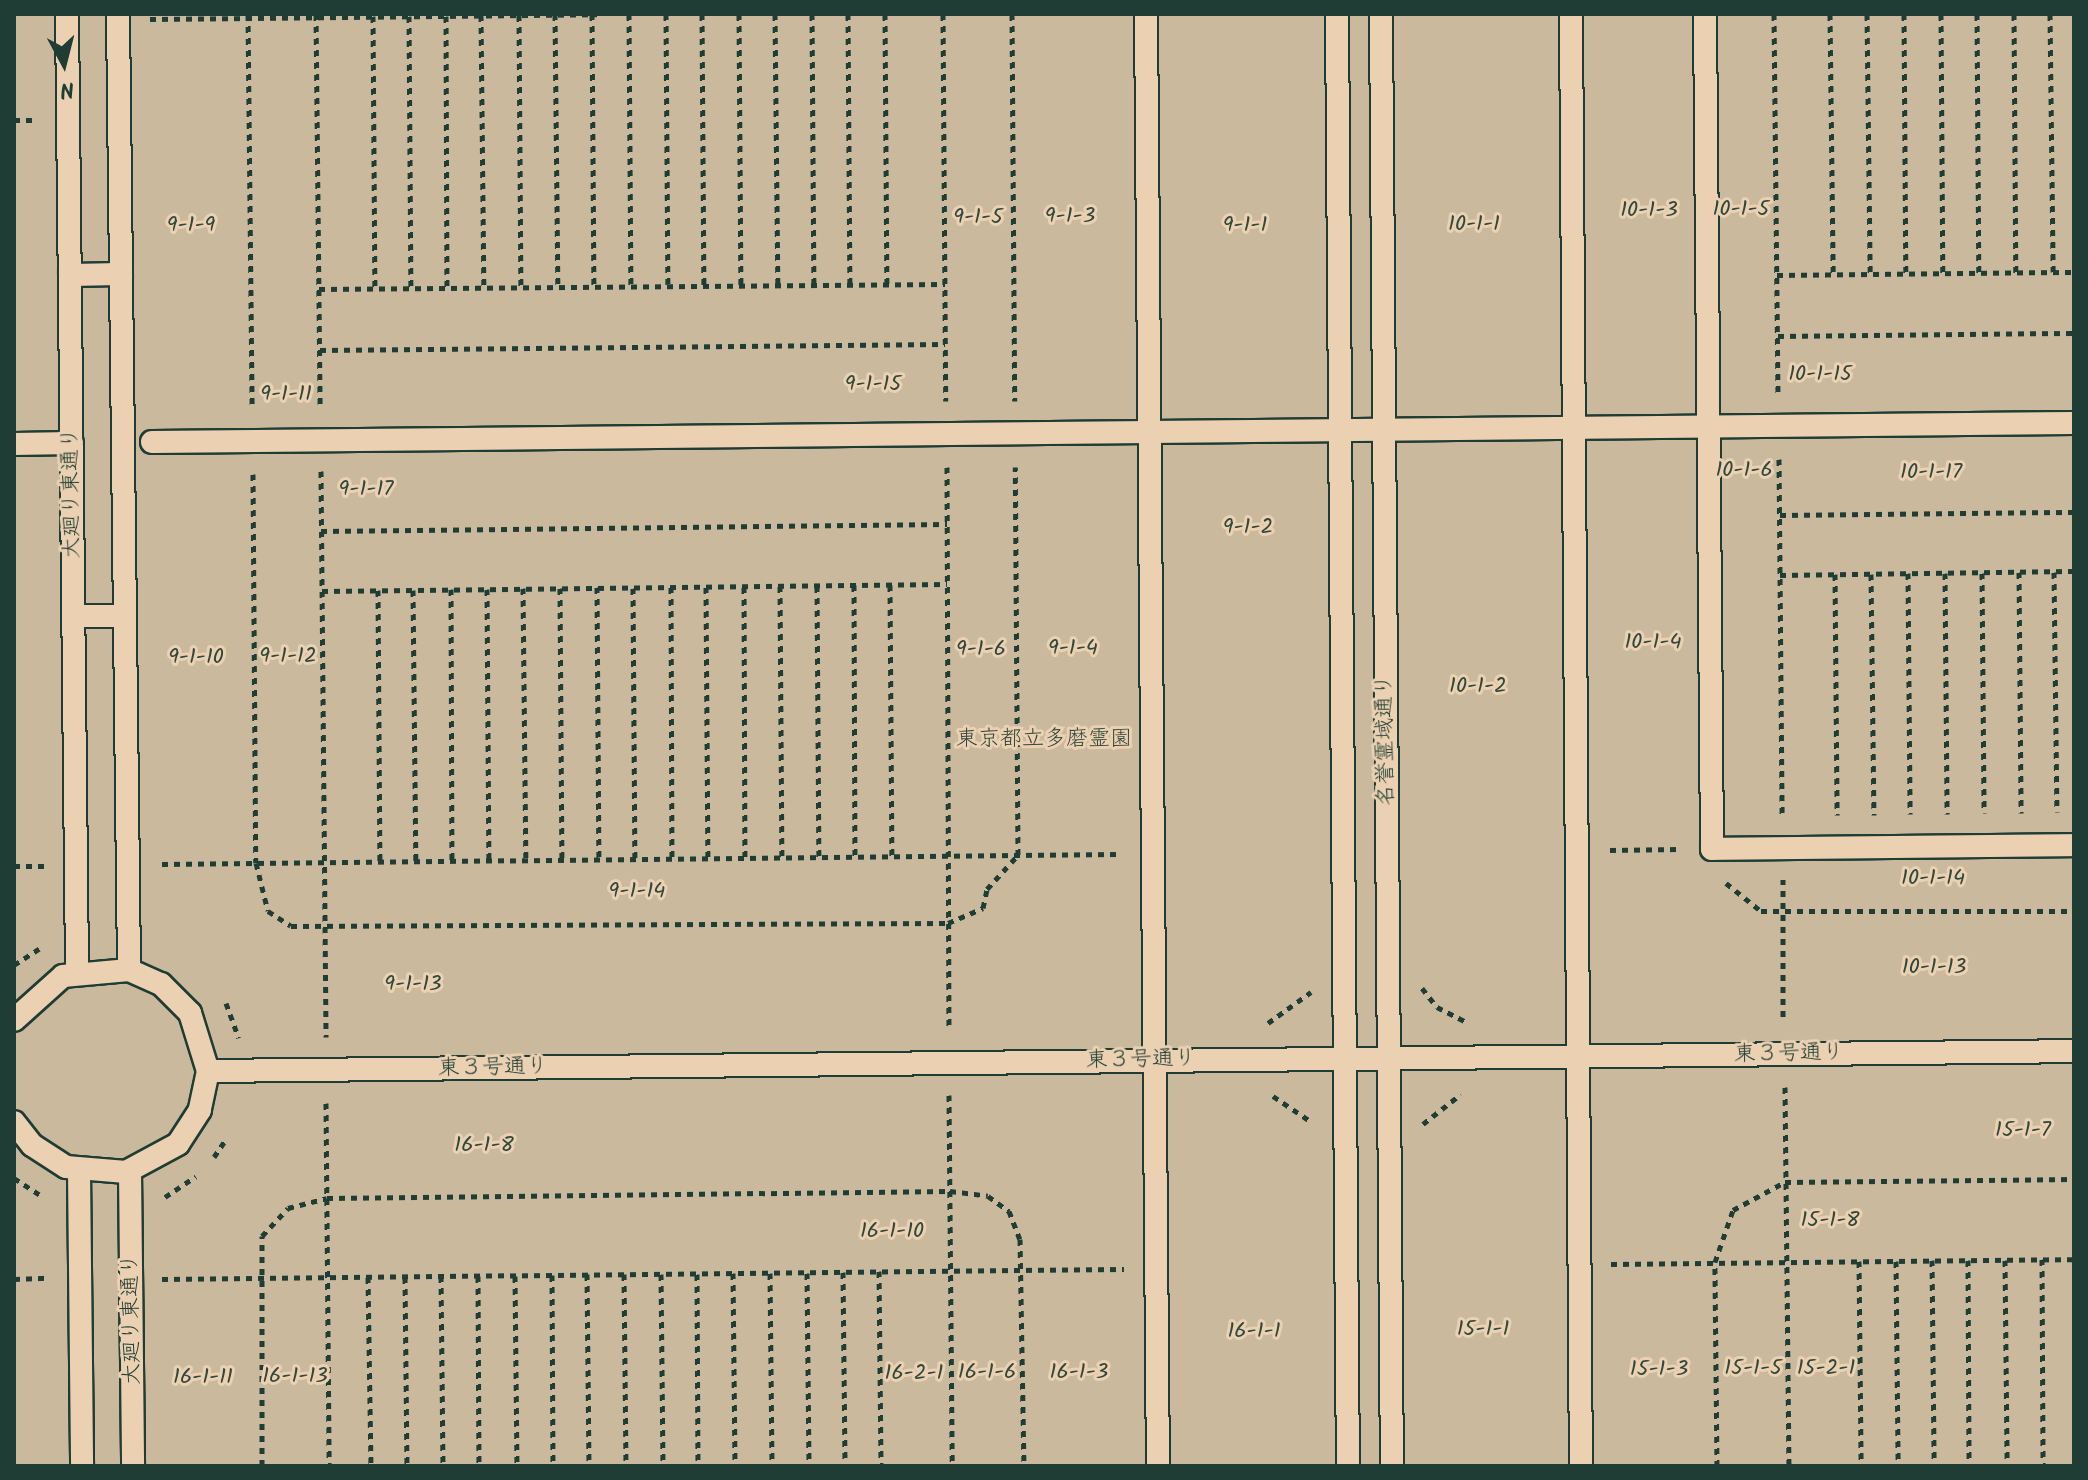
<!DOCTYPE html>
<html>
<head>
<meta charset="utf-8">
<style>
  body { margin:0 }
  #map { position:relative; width:2088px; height:1480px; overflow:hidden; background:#ebd1b2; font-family:Kalam,"Klee One",sans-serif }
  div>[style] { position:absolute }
  .green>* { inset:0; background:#cab99d; transform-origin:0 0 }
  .path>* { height:5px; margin-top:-2.5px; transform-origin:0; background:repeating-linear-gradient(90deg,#1f3d34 0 6px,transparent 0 12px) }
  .roads { filter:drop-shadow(2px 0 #1f3d34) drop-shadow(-2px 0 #1f3d34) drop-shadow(0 2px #1f3d34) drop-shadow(0 -2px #1f3d34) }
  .service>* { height:22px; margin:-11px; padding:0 11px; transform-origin:11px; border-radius:11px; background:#ebd1b2 }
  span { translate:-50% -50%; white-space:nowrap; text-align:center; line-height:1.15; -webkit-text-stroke:6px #ebd1b2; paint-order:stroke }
  .park-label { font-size:22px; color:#30493e }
  .street-label { font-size:22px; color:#1f3d34 }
  .frame { position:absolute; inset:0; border:16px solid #1f3d34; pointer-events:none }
  .north { position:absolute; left:24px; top:24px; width:80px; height:80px; -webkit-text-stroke:6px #ebd1b2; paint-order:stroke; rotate:173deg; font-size:22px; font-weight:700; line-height:32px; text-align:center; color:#1f3d34 }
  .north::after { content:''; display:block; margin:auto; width:28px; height:36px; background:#1f3d34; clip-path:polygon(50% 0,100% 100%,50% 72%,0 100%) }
</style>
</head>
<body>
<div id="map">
  <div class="green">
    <i style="left:14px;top:14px;width:2060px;height:1452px"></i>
  </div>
  <div class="path">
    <i style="left:248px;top:14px;width:394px;rotate:89.4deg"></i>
    <i style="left:316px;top:14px;width:395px;rotate:89.4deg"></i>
    <i style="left:555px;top:14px;width:273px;rotate:89.4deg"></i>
    <i style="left:592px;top:14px;width:273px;rotate:89.6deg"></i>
    <i style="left:629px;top:14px;width:272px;rotate:89.6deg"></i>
    <i style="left:666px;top:14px;width:272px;rotate:89.6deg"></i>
    <i style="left:702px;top:14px;width:272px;rotate:89.6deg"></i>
    <i style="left:739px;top:14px;width:271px;rotate:89.6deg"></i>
    <i style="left:775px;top:14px;width:271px;rotate:89.4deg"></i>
    <i style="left:812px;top:14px;width:271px;rotate:89.6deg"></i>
    <i style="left:848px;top:14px;width:271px;rotate:89.6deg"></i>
    <i style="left:885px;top:14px;width:270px;rotate:89.6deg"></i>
    <i style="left:943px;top:14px;width:387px;rotate:89.6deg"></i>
    <i style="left:1012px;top:14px;width:387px;rotate:89.6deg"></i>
    <i style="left:1774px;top:14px;width:379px;rotate:89.4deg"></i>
    <i style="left:1830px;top:14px;width:260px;rotate:89.3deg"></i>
    <i style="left:1867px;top:14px;width:260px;rotate:89.3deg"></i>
    <i style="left:1904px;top:14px;width:260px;rotate:89.6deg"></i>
    <i style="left:1941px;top:14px;width:259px;rotate:89.6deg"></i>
    <i style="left:1977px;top:14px;width:259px;rotate:89.6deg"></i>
    <i style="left:2014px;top:14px;width:259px;rotate:89.6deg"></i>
    <i style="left:2050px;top:14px;width:258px;rotate:89.3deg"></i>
    <i style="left:481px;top:15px;width:273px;rotate:89.4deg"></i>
    <i style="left:519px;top:15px;width:273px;rotate:89.6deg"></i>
    <i style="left:373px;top:16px;width:273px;rotate:89.6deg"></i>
    <i style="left:409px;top:16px;width:273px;rotate:89.6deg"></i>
    <i style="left:446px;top:16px;width:272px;rotate:89.8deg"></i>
    <i style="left:150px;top:19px;width:447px;rotate:-0.6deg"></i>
    <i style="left:14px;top:120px;width:23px"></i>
    <i style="left:1777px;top:275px;width:297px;rotate:-0.6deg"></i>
    <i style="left:319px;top:289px;width:626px;rotate:-0.46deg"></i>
    <i style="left:1778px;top:336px;width:296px;rotate:-0.6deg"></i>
    <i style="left:320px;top:350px;width:625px;rotate:-0.55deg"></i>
    <i style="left:1779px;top:459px;width:358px;rotate:89.5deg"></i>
    <i style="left:947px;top:467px;width:562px;rotate:89.8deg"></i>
    <i style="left:321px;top:471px;width:566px;rotate:89.49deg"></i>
    <i style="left:253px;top:474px;width:389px;rotate:89.6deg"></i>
    <i style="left:256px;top:863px;width:49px;rotate:76deg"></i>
    <i style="left:268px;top:911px;width:27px;rotate:33deg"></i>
    <i style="left:291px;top:926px;width:657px;rotate:-0.26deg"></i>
    <i style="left:948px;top:923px;width:38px;rotate:-23deg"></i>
    <i style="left:983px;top:908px;width:19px;rotate:-78deg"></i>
    <i style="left:987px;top:889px;width:46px;rotate:-47.6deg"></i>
    <i style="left:1018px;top:855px;width:388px;rotate:-90.4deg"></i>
    <i style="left:1780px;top:515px;width:294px;rotate:-0.6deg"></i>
    <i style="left:321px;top:531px;width:626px;rotate:-0.64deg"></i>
    <i style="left:2019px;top:572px;width:241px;rotate:89.5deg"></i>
    <i style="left:2054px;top:572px;width:240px;rotate:89.3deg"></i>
    <i style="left:1908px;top:573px;width:241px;rotate:89.5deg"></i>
    <i style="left:1945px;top:573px;width:241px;rotate:89.5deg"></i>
    <i style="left:1982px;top:573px;width:240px;rotate:89.5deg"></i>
    <i style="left:1835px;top:574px;width:241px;rotate:89.5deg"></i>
    <i style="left:1871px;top:574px;width:241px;rotate:89.3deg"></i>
    <i style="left:1780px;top:575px;width:294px;rotate:-0.8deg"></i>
    <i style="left:854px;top:585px;width:272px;rotate:89.8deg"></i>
    <i style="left:890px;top:585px;width:271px;rotate:89.6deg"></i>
    <i style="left:780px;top:586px;width:271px;rotate:89.6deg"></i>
    <i style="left:817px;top:586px;width:271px;rotate:89.6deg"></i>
    <i style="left:597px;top:587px;width:273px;rotate:89.6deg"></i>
    <i style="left:671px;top:587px;width:272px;rotate:89.8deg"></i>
    <i style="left:706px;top:587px;width:271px;rotate:89.6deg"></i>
    <i style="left:744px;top:587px;width:271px;rotate:89.8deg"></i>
    <i style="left:523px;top:588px;width:272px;rotate:89.4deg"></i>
    <i style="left:560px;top:588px;width:272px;rotate:89.6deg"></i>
    <i style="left:633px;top:588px;width:271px;rotate:89.6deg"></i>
    <i style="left:451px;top:589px;width:272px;rotate:89.8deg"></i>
    <i style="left:487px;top:589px;width:272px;rotate:89.6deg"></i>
    <i style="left:378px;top:590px;width:272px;rotate:89.6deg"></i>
    <i style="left:413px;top:590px;width:271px;rotate:89.4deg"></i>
    <i style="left:322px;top:591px;width:625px;rotate:-0.64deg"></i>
    <i style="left:1610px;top:850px;width:70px;rotate:-0.8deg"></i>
    <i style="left:162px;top:864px;width:958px;rotate:-0.6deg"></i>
    <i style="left:14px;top:866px;width:31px"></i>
    <i style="left:1783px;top:879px;width:142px;rotate:90deg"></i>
    <i style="left:1726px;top:883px;width:45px;rotate:38.7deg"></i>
    <i style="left:1761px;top:911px;width:313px"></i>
    <i style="left:14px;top:965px;width:31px;rotate:-33deg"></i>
    <i style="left:1422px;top:988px;width:24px;rotate:52deg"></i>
    <i style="left:1437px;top:1007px;width:34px;rotate:27deg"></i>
    <i style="left:226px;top:1003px;width:37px;rotate:70deg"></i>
    <i style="left:1268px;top:1023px;width:53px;rotate:-35.8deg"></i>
    <i style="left:1785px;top:1087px;width:379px;rotate:89.4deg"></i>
    <i style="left:949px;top:1095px;width:371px;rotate:89.5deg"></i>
    <i style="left:1273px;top:1096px;width:45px;rotate:34deg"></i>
    <i style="left:326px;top:1103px;width:363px;rotate:89.5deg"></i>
    <i style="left:1423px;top:1124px;width:48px;rotate:-38.3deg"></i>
    <i style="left:214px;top:1157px;width:22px;rotate:-56deg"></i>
    <i style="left:14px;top:1178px;width:35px;rotate:33deg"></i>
    <i style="left:165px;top:1197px;width:37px;rotate:-34deg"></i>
    <i style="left:2042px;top:1259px;width:207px;rotate:89.7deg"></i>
    <i style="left:1932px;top:1260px;width:206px;rotate:89.4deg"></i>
    <i style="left:1968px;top:1260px;width:206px;rotate:89.7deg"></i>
    <i style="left:2005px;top:1260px;width:206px;rotate:89.4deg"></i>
    <i style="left:1859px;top:1261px;width:205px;rotate:89.4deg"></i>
    <i style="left:1896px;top:1261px;width:205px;rotate:89.4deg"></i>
    <i style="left:1611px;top:1264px;width:463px;rotate:-0.6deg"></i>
    <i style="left:879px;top:1271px;width:195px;rotate:89.4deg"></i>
    <i style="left:843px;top:1272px;width:194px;rotate:89.4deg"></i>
    <i style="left:733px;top:1273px;width:193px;rotate:89.4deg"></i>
    <i style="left:770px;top:1273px;width:193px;rotate:89.4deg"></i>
    <i style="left:807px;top:1273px;width:193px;rotate:89.4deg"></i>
    <i style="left:587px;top:1274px;width:192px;rotate:89.4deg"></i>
    <i style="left:624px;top:1274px;width:192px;rotate:89.4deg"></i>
    <i style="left:661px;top:1274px;width:192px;rotate:89.4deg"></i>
    <i style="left:697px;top:1274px;width:192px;rotate:89.7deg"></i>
    <i style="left:552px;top:1275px;width:191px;rotate:89.7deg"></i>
    <i style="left:441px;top:1276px;width:190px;rotate:89.4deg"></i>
    <i style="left:478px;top:1276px;width:190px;rotate:89.7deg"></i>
    <i style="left:515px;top:1276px;width:190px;rotate:89.4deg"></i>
    <i style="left:368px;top:1277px;width:189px;rotate:89.1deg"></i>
    <i style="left:405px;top:1277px;width:189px;rotate:89.4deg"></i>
    <i style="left:14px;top:1279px;width:34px;rotate:-2deg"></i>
    <i style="left:162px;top:1279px;width:962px;rotate:-0.6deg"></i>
    <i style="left:262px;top:1466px;width:230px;rotate:-90deg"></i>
    <i style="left:262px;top:1236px;width:38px;rotate:-47deg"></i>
    <i style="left:288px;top:1208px;width:40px;rotate:-14.4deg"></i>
    <i style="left:327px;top:1198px;width:623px;rotate:-0.64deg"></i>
    <i style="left:950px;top:1191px;width:38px;rotate:7deg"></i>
    <i style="left:988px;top:1196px;width:26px;rotate:36deg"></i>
    <i style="left:1009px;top:1211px;width:30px;rotate:69deg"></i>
    <i style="left:1020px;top:1239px;width:227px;rotate:89deg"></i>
    <i style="left:1717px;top:1466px;width:204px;rotate:-90.6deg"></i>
    <i style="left:1715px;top:1262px;width:55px;rotate:-70.9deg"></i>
    <i style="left:1733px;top:1210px;width:59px;rotate:-28.3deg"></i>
    <i style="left:1785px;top:1182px;width:289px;rotate:-0.6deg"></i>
  </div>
  <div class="roads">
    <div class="service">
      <i style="left:67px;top:14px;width:957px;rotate:89.4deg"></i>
      <i style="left:118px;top:14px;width:956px;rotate:89.34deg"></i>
      <i style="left:1146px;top:14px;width:1452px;rotate:89.53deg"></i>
      <i style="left:1337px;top:14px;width:1452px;rotate:89.57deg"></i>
      <i style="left:1381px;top:14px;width:1452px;rotate:89.57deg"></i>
      <i style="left:1571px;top:14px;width:1452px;rotate:89.61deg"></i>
      <i style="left:1705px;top:14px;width:835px;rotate:89.52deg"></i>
      <i style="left:1712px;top:849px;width:362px;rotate:-0.6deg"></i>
      <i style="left:70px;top:275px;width:51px;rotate:-1.1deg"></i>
      <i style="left:152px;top:442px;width:1922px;rotate:-0.57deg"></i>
      <i style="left:14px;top:444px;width:58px;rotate:-1deg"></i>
      <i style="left:73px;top:616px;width:51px"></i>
      <i style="left:14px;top:1020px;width:66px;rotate:-41.9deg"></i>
      <i style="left:63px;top:976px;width:66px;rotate:-5.2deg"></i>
      <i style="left:129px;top:970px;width:35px;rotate:24deg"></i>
      <i style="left:161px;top:984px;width:41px;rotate:45deg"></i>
      <i style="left:190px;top:1013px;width:61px;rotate:72.8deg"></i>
      <i style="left:208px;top:1071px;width:40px;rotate:102deg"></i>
      <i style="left:200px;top:1110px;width:40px;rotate:122.9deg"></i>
      <i style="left:178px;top:1144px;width:59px;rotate:151.7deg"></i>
      <i style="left:126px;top:1172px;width:60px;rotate:-175.2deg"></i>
      <i style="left:66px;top:1167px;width:40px;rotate:-147.1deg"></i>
      <i style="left:32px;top:1145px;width:29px;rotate:-128deg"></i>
      <i style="left:208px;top:1071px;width:1866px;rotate:-0.61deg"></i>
      <i style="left:79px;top:1171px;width:295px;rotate:89.4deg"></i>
      <i style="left:130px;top:1171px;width:295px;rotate:89.4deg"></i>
    </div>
  </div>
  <div class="park-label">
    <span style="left:1741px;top:210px">10-1-5</span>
    <span style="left:1649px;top:211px">10-1-3</span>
    <span style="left:1070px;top:217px">9-1-3</span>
    <span style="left:978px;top:218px">9-1-5</span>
    <span style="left:1474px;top:225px">10-1-1</span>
    <span style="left:191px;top:226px">9-1-9</span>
    <span style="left:1245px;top:226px">9-1-1</span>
    <span style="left:1820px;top:375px">10-1-15</span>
    <span style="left:873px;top:385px">9-1-15</span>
    <span style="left:286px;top:395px">9-1-11</span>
    <span style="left:1744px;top:471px">10-1-6</span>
    <span style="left:1931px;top:473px">10-1-17</span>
    <span style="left:366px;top:490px">9-1-17</span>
    <span style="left:1248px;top:528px">9-1-2</span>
    <span style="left:1653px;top:643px">10-1-4</span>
    <span style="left:1073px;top:649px">9-1-4</span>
    <span style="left:981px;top:650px">9-1-6</span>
    <span style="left:288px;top:657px">9-1-12</span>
    <span style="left:196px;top:658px">9-1-10</span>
    <span style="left:1478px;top:687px">10-1-2</span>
    <span style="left:1044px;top:740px">東京都立多磨霊園</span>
    <span style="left:1933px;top:879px">10-1-14</span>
    <span style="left:637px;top:892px">9-1-14</span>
    <span style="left:1934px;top:968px">10-1-13</span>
    <span style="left:413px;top:985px">9-1-13</span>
    <span style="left:2023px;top:1131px">15-1-7</span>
    <span style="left:484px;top:1146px">16-1-8</span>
    <span style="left:1830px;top:1221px">15-1-8</span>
    <span style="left:892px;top:1232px">16-1-10</span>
    <span style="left:1483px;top:1330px">15-1-1</span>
    <span style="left:1254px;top:1332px">16-1-1</span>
    <span style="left:1753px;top:1369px">15-1-5</span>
    <span style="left:1826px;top:1369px">15-2-1</span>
    <span style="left:1659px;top:1370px">15-1-3</span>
    <span style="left:987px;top:1373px">16-1-6</span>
    <span style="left:1079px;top:1373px">16-1-3</span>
    <span style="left:914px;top:1374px">16-2-1</span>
    <span style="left:295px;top:1377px">16-1-13</span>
    <span style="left:203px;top:1378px">16-1-11</span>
  </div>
  <div class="street-label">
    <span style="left:72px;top:493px;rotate:-91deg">大廻り東通り</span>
    <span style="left:1386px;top:740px;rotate:-91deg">名誉霊域通り</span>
    <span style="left:1789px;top:1054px;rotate:-1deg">東３号通り</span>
    <span style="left:1141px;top:1060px;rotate:-1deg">東３号通り</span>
    <span style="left:493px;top:1068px;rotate:-1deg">東３号通り</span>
    <span style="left:132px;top:1319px;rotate:-91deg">大廻り東通り</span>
  </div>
  <div class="frame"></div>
  <div class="north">N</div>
</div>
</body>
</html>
